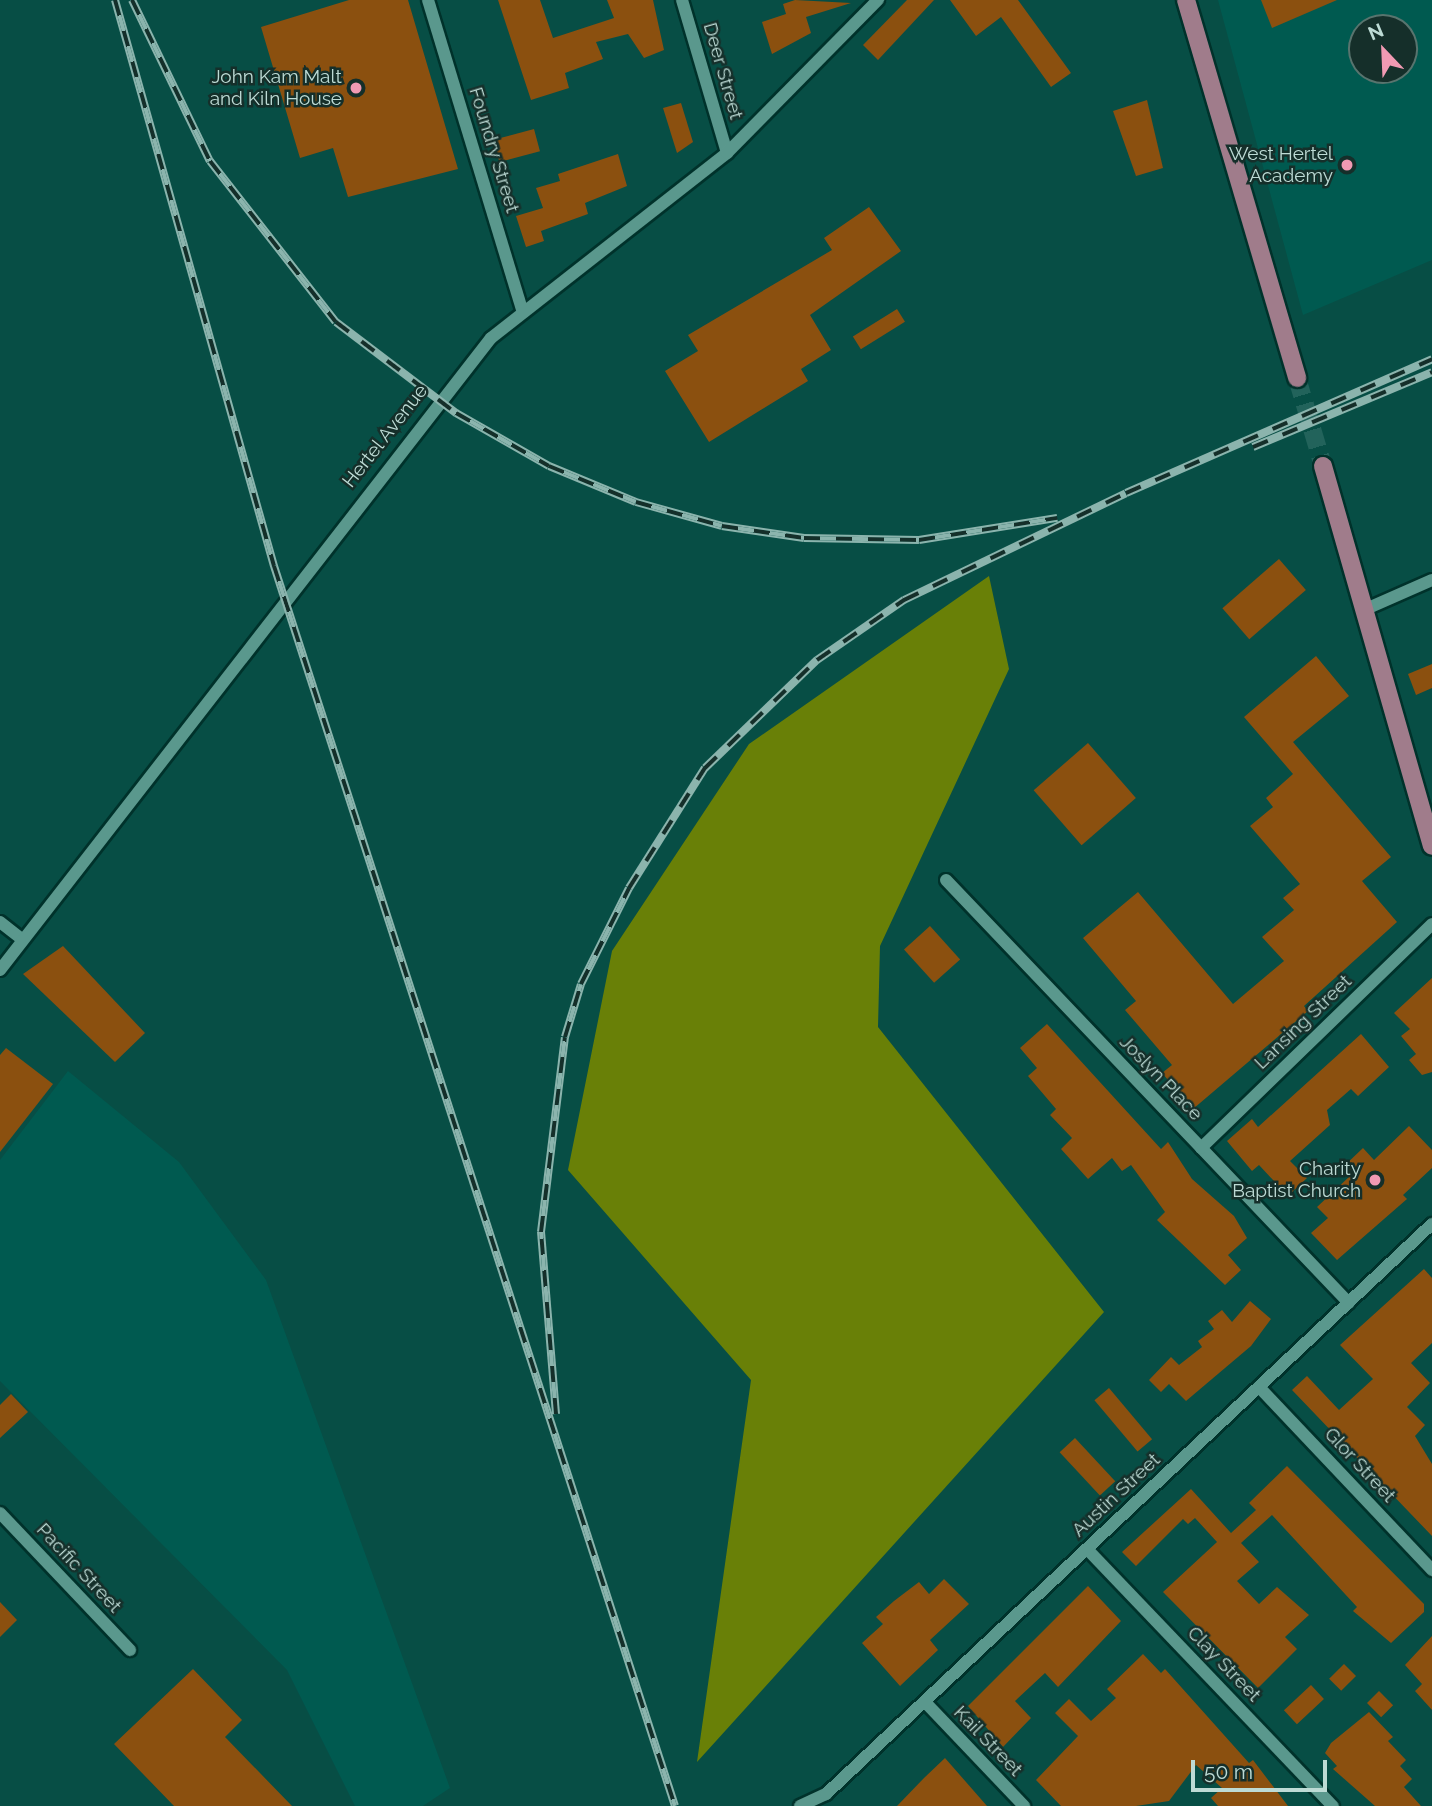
<!DOCTYPE html>
<html>
<head>
<meta charset="utf-8">
<style>
  body { margin:0 }
  #map { position:relative; width:1432px; height:1806px; overflow:hidden; background:#074e45; font-family:Raleway,sans-serif }
  div>[style] { position:absolute }
  .built>* { inset:0; background:#005a50 }
  .forest>* { inset:0; background:#698007 }
  .building>* { inset:0; background:#8b500f; transform-origin:0 0 }
  .major-tunnel>* { height:18px; margin-top:-9px; transform-origin:0; background:repeating-linear-gradient(90deg,#22635b 0 18px,transparent 0 27px) }
  .roads { filter:drop-shadow(2px 0 #00322b) drop-shadow(-2px 0 #00322b) drop-shadow(0 2px #00322b) drop-shadow(0 -2px #00322b) }
  .minor>* { height:12px; margin:-6px; padding:0 6px; transform-origin:6px; border-radius:6px; background:#5a988d }
  .major>* { height:18px; margin:-9px; padding:0 9px; transform-origin:9px; border-radius:9px; background:#a07c8b }
  .rail>* { height:8px; margin-top:-4px; transform-origin:0; background:repeating-linear-gradient(90deg,#152f2a 0 16px,#8bb4ad 0 32px); box-sizing:border-box; border-block:2px solid #8bb4ad }
  .dots>* { width:19px; height:19px; translate:-50% -50%; box-sizing:border-box; border:4px solid #152f2a; border-radius:50% }
  span { translate:-50% -50%; white-space:nowrap; text-align:center; line-height:1.15; -webkit-text-stroke:5px #152f2a; paint-order:stroke }
  .street-label { font-size:19px; color:#bddbd5 }
  .poi-label { font-size:19px; color:#bddbd5 }
  .right { translate:-100% -50%; text-align:right }
  .north { position:absolute; left:1348px; top:14px; width:70px; height:70px; box-sizing:border-box; background:#152f2a; border:2px solid #58746e; border-radius:50%; rotate:337deg; font-size:19px; font-weight:700; line-height:28px; text-align:center; color:#bddbd5 }
  .north::after { content:''; display:block; margin:auto; width:24px; height:32px; background:#f19ab3; clip-path:polygon(50% 0,100% 100%,50% 72%,0 100%) }
  .scale { position:absolute; left:1191px; top:1760px; width:136px; height:32px; box-sizing:border-box; border:4px solid #bddbd5; border-top:0; padding-left:9px; font-size:21px; line-height:24px; white-space:nowrap; color:#bddbd5; -webkit-text-stroke:5px #152f2a; paint-order:stroke }
</style>
</head>
<body>
<div id="map">
  <div class="built">
    <i style="clip-path:polygon(evenodd,1218px 0,1432px 0,1432px 260px,1303px 315px,1218px 0,1362px 28px,1404px 28px,1404px 70px,1362px 70px,1362px 28px)"></i>
    <i style="clip-path:polygon(68px 1071px,179px 1162px,266px 1280px,450px 1788px,423px 1806px,355px 1806px,287px 1670px,0 1381px,0 1160px)"></i>
  </div>
  <div class="forest">
    <i style="clip-path:polygon(989px 576px,1009px 669px,880px 946px,878px 1027px,1104px 1312px,697px 1762px,751px 1380px,568px 1170px,612px 951px,749px 744px)"></i>
  </div>
  <div class="building">
    <i style="clip-path:polygon(349px 0,408px 0,458px 169px,348px 197px,333px 148px,300px 158px,261px 27px)"></i>
    <i style="clip-path:polygon(498px 0,540px 0,553px 38px,614px 18px,607px 0,653px 0,664px 50px,644px 58px,628px 34px,596px 42px,603px 59px,565px 73px,569px 88px,531px 100px)"></i>
    <i style="clip-path:polygon(795px 0,851px 3px,806px 17px,811px 33px,772px 54px,762px 22px,786px 14px,783px 4px)"></i>
    <i style="clip-path:polygon(907px 0,934px 0,878px 60px,863px 45px)"></i>
    <i style="clip-path:polygon(950px 0,1018px 0,1071px 73px,1051px 87px,1001px 17px,976px 36px)"></i>
    <i style="clip-path:polygon(1261px 0,1337px 0,1272px 28px)"></i>
    <i style="clip-path:polygon(1147px 100px,1163px 168px,1136px 176px,1113px 111px)"></i>
    <i style="clip-path:polygon(681px 103px,693px 142px,677px 153px,663px 108px)"></i>
    <i style="left:534px;top:129px;width:23px;height:42px;rotate:75deg"></i>
    <i style="clip-path:polygon(618px 154px,627px 186px,585px 203px,588px 214px,541px 231px,544px 241px,526px 247px,516px 216px,543px 208px,536px 188px,560px 181px,558px 174px)"></i>
    <i style="clip-path:polygon(869px 207px,901px 251px,810px 315px,831px 350px,801px 369px,808px 381px,709px 442px,665px 371px,698px 351px,688px 335px,832px 250px,824px 238px)"></i>
    <i style="left:897px;top:309px;width:15px;height:52px;rotate:58deg"></i>
    <i style="left:1279px;top:559px;width:41px;height:75px;rotate:49deg"></i>
    <i style="clip-path:polygon(1316px 656px,1349px 696px,1293px 742px,1391px 857px,1362px 881px,1397px 922px,1304px 1006px,1308px 1011px,1193px 1109px,1162px 1073px,1172px 1065px,1125px 1010px,1136px 1001px,1083px 938px,1138px 892px,1233px 1004px,1284px 961px,1262px 937px,1294px 910px,1283px 898px,1300px 884px,1250px 826px,1273px 807px,1266px 798px,1293px 774px,1244px 717px)"></i>
    <i style="clip-path:polygon(1432px 664px,1432px 688px,1416px 695px,1408px 674px)"></i>
    <i style="left:1088px;top:743px;width:73px;height:72px;rotate:49deg"></i>
    <i style="left:930px;top:926px;width:45px;height:35px;rotate:48deg"></i>
    <i style="clip-path:polygon(63px 946px,145px 1033px,115px 1062px,23px 974px)"></i>
    <i style="clip-path:polygon(1432px 978px,1432px 1072px,1422px 1075px,1409px 1060px,1416px 1054px,1401px 1036px,1410px 1029px,1394px 1013px)"></i>
    <i style="clip-path:polygon(1047px 1024px,1161px 1149px,1168px 1142px,1192px 1179px,1234px 1216px,1247px 1238px,1228px 1255px,1241px 1270px,1225px 1285px,1157px 1220px,1165px 1212px,1131px 1165px,1122px 1171px,1112px 1158px,1088px 1179px,1061px 1149px,1072px 1138px,1050px 1115px,1056px 1109px,1028px 1076px,1037px 1068px,1020px 1048px)"></i>
    <i style="clip-path:polygon(1361px 1034px,1389px 1067px,1358px 1096px,1351px 1089px,1327px 1110px,1330px 1125px,1290px 1161px,1307px 1178px,1288px 1196px,1259px 1165px,1252px 1171px,1227px 1141px,1252px 1119px,1258px 1127px)"></i>
    <i style="clip-path:polygon(6px 1048px,53px 1084px,0 1152px,0 1055px)"></i>
    <i style="clip-path:polygon(1409px 1126px,1432px 1150px,1432px 1168px,1403px 1195px,1407px 1199px,1337px 1260px,1311px 1233px,1328px 1218px,1317px 1207px,1350px 1176px,1342px 1168px,1363px 1148px,1374px 1160px)"></i>
    <i style="clip-path:polygon(1424px 1269px,1432px 1278px,1432px 1343px,1411px 1363px,1430px 1383px,1407px 1407px,1425px 1425px,1415px 1436px,1432px 1464px,1432px 1536px,1292px 1390px,1307px 1376px,1339px 1410px,1373px 1379px,1340px 1345px)"></i>
    <i style="clip-path:polygon(1250px 1301px,1271px 1319px,1251px 1346px,1186px 1401px,1169px 1384px,1161px 1392px,1149px 1380px,1171px 1357px,1179px 1365px,1202px 1347px,1198px 1341px,1214px 1329px,1208px 1321px,1222px 1310px,1232px 1322px)"></i>
    <i style="left:1109px;top:1388px;width:67px;height:19px;rotate:50deg"></i>
    <i style="clip-path:polygon(11px 1394px,28px 1412px,0 1438px,0 1405px)"></i>
    <i style="left:1075px;top:1438px;width:59px;height:21px;rotate:47deg"></i>
    <i style="clip-path:polygon(1287px 1466px,1424px 1604px,1424px 1612px,1391px 1643px,1353px 1611px,1357px 1607px,1272px 1515px,1241px 1543px,1259px 1562px,1237px 1581px,1259px 1604px,1277px 1587px,1309px 1615px,1285px 1637px,1297px 1649px,1258px 1688px,1163px 1592px,1217px 1542px,1195px 1518px,1188px 1524px,1183px 1519px,1136px 1566px,1122px 1552px,1191px 1489px,1231px 1533px,1256px 1510px,1249px 1503px)"></i>
    <i style="clip-path:polygon(944px 1579px,969px 1604px,930px 1640px,938px 1650px,900px 1686px,862px 1643px,883px 1624px,876px 1617px,894px 1601px,919px 1582px,929px 1594px)"></i>
    <i style="clip-path:polygon(1088px 1586px,1121px 1621px,1058px 1687px,1045px 1673px,1015px 1701px,1031px 1718px,1003px 1747px,968px 1706px)"></i>
    <i style="clip-path:polygon(0 1602px,17px 1620px,0 1637px)"></i>
    <i style="clip-path:polygon(1432px 1636px,1432px 1710px,1415px 1691px,1422px 1684px,1405px 1665px)"></i>
    <i style="clip-path:polygon(1143px 1654px,1161px 1673px,1165px 1669px,1249px 1763px,1253px 1760px,1288px 1806px,1218px 1806px,1211px 1798px,1222px 1788px,1196px 1765px,1169px 1801px,1136px 1806px,1061px 1806px,1036px 1780px,1078px 1736px,1055px 1713px,1069px 1699px,1091px 1721px,1116px 1698px,1107px 1689px)"></i>
    <i style="left:1344px;top:1664px;width:17px;height:21px;rotate:45deg"></i>
    <i style="clip-path:polygon(193px 1669px,242px 1720px,225px 1737px,292px 1806px,174px 1806px,114px 1744px)"></i>
    <i style="left:1311px;top:1685px;width:19px;height:37px;rotate:47deg"></i>
    <i style="left:1379px;top:1691px;width:20px;height:17px;rotate:45deg"></i>
    <i style="clip-path:polygon(1369px 1712px,1393px 1737px,1388px 1741px,1406px 1760px,1400px 1766px,1412px 1779px,1404px 1787px,1421px 1806px,1375px 1806px,1333px 1769px,1337px 1766px,1325px 1753px,1331px 1743px)"></i>
    <i style="clip-path:polygon(945px 1758px,987px 1806px,897px 1806px,924px 1778px)"></i>
  </div>
  <div class="major-tunnel">
    <i style="left:1297px;top:378px;width:92px;rotate:73.5deg"></i>
  </div>
  <div class="roads">
    <div class="minor">
      <i style="left:428px;top:0;width:326px;rotate:73.1deg"></i>
      <i style="left:682px;top:0;width:159px;rotate:73.6deg"></i>
      <i style="left:1366px;top:609px;width:72px;rotate:-23.7deg"></i>
      <i style="left:946px;top:880px;width:584px;rotate:46.39deg"></i>
      <i style="left:0;top:922px;width:29px;rotate:38deg"></i>
      <i style="left:0;top:970px;width:800px;rotate:-52.16deg"></i>
      <i style="left:491px;top:338px;width:300px;rotate:-38.1deg"></i>
      <i style="left:727px;top:153px;width:215px;rotate:-45.4deg"></i>
      <i style="left:1201px;top:1148px;width:322px;rotate:-44.1deg"></i>
      <i style="left:1259px;top:1387px;width:252px;rotate:46.6deg"></i>
      <i style="left:0;top:1513px;width:189px;rotate:46.5deg"></i>
      <i style="left:1087px;top:1549px;width:356px;rotate:46.3deg"></i>
      <i style="left:925px;top:1702px;width:144px;rotate:46.4deg"></i>
      <i style="left:800px;top:1806px;width:29px;rotate:-25deg"></i>
      <i style="left:826px;top:1794px;width:832px;rotate:-43.25deg"></i>
    </div>
    <div class="major">
      <i style="left:1186px;top:0;width:394px;rotate:73.6deg"></i>
      <i style="left:1323px;top:466px;width:395px;rotate:74deg"></i>
    </div>
  </div>
  <div class="rail">
    <i style="left:115px;top:0;width:588px;rotate:74.31deg"></i>
    <i style="left:274px;top:566px;width:1303px;rotate:72.08deg"></i>
    <i style="left:132px;top:0;width:179px;rotate:64.2deg"></i>
    <i style="left:210px;top:161px;width:204px;rotate:52deg"></i>
    <i style="left:336px;top:322px;width:151px;rotate:37.2deg"></i>
    <i style="left:456px;top:413px;width:107px;rotate:29.7deg"></i>
    <i style="left:549px;top:466px;width:94px;rotate:22.5deg"></i>
    <i style="left:636px;top:502px;width:89px;rotate:15.6deg"></i>
    <i style="left:722px;top:526px;width:83px;rotate:8.3deg"></i>
    <i style="left:804px;top:538px;width:115px;rotate:1deg"></i>
    <i style="left:919px;top:540px;width:140px;rotate:-9.1deg"></i>
    <i style="left:1253px;top:447px;width:194px;rotate:-22.7deg"></i>
    <i style="left:556px;top:1414px;width:183px;rotate:-94.7deg"></i>
    <i style="left:541px;top:1232px;width:196px;rotate:-83deg"></i>
    <i style="left:565px;top:1037px;width:55px;rotate:-73.2deg"></i>
    <i style="left:581px;top:984px;width:107px;rotate:-63.4deg"></i>
    <i style="left:629px;top:888px;width:142px;rotate:-57.7deg"></i>
    <i style="left:705px;top:768px;width:156px;rotate:-44deg"></i>
    <i style="left:817px;top:660px;width:106px;rotate:-34.6deg"></i>
    <i style="left:904px;top:600px;width:246px;rotate:-25.7deg"></i>
    <i style="left:1126px;top:493px;width:334px;rotate:-23.6deg"></i>
  </div>
  <div class="dots">
    <i style="left:356px;top:88px;background:#f19ab3"></i>
    <i style="left:1347px;top:165px;background:#f19ab3"></i>
    <i style="left:1375px;top:1180px;background:#f19ab3"></i>
  </div>
  <div class="street-label">
    <span style="left:723px;top:71px;rotate:74deg">Deer Street</span>
    <span style="left:494px;top:150px;rotate:73deg">Foundry Street</span>
    <span style="left:385px;top:436px;rotate:-52deg">Hertel Avenue</span>
    <span style="left:1303px;top:1022px;rotate:-44deg">Lansing Street</span>
    <span style="left:1161px;top:1078px;rotate:46deg">Joslyn Place</span>
    <span style="left:1360px;top:1465px;rotate:47deg">Glor Street</span>
    <span style="left:1116px;top:1495px;rotate:-43deg">Austin Street</span>
    <span style="left:79px;top:1568px;rotate:47deg">Pacific Street</span>
    <span style="left:1224px;top:1664px;rotate:46deg">Clay Street</span>
    <span style="left:988px;top:1741px;rotate:46deg">Kail Street</span>
  </div>
  <div class="poi-label">
    <span class="right" style="left:342px;top:88px">John Kam Malt<br>and Kiln House</span>
    <span class="right" style="left:1333px;top:165px">West Hertel<br>Academy</span>
    <span class="right" style="left:1361px;top:1180px">Charity<br>Baptist Church</span>
  </div>
  <div class="north">N</div>
  <div class="scale">50 m</div>
</div>
</body>
</html>
